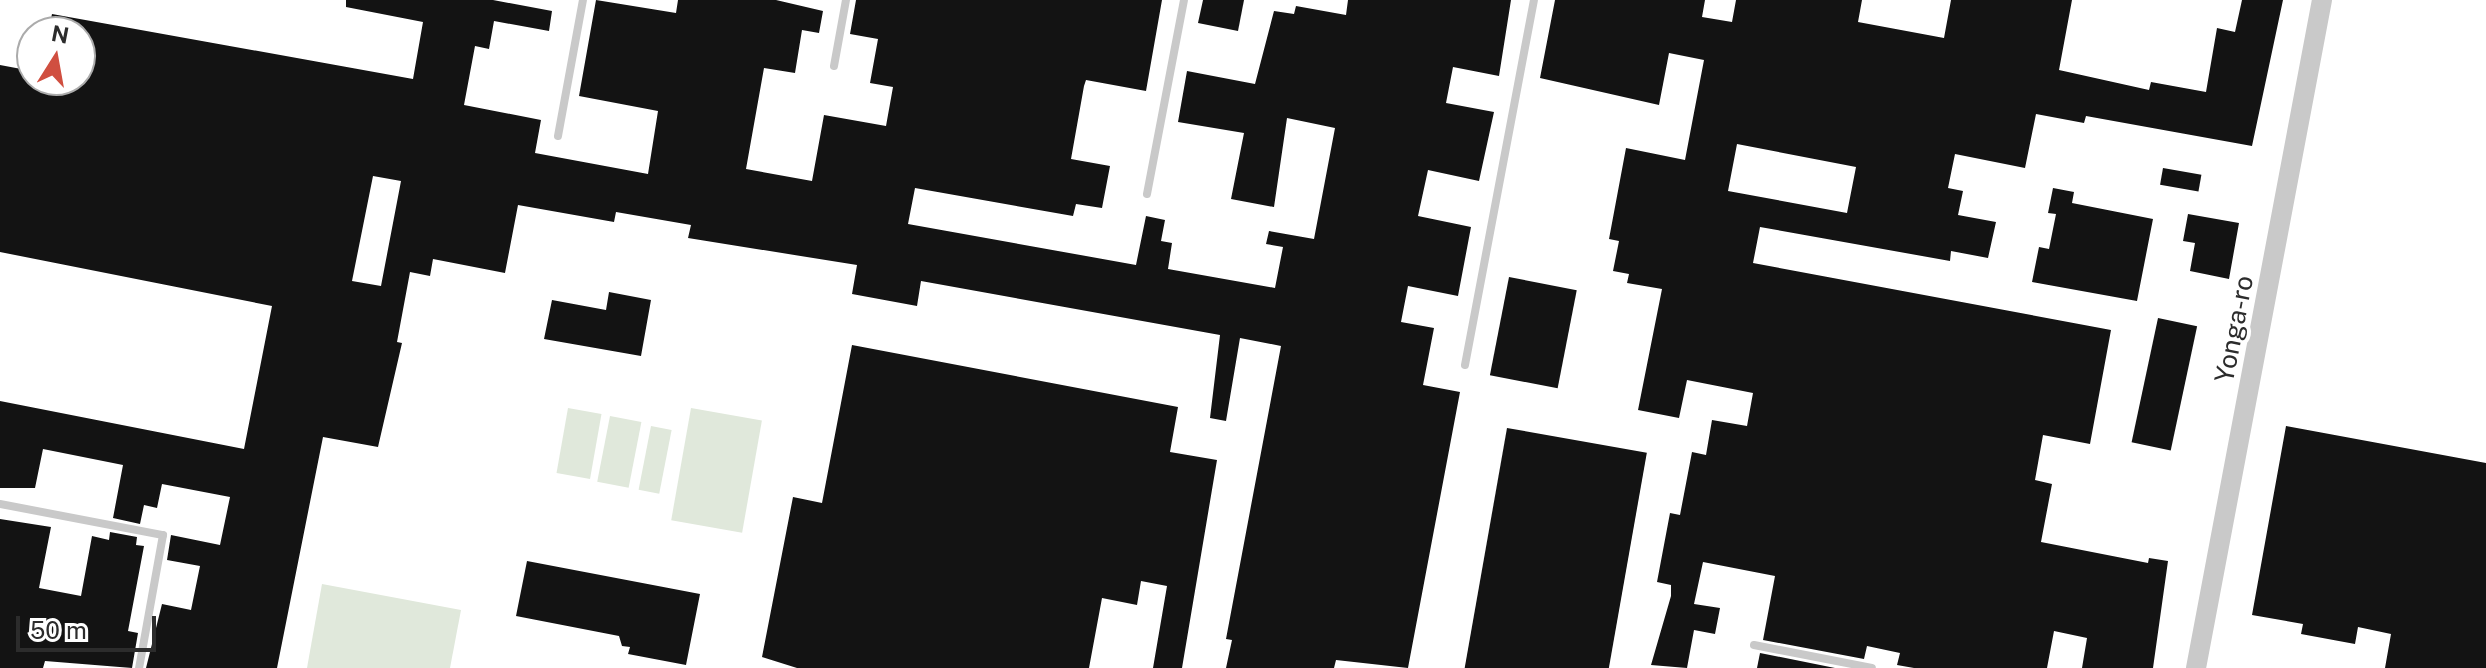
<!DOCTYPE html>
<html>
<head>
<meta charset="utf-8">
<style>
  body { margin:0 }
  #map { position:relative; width:2486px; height:668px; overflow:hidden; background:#fff; font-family:"Public Sans",sans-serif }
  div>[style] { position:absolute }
  .green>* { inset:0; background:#e0e8db; transform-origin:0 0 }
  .building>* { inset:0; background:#131313; transform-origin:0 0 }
  .service>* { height:8px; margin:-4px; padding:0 4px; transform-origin:4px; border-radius:4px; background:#c9c9c9 }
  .tertiary>* { height:20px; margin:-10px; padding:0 10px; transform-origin:10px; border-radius:10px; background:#c9c9c9 }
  span { translate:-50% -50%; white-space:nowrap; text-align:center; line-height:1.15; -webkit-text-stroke:8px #fff; paint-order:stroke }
  .street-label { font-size:26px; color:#2c2c2c }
  .north { position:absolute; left:16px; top:16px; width:80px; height:80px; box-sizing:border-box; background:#fff; border:2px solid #ababab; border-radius:50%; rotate:11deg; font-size:22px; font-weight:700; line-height:32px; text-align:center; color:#2c2c2c }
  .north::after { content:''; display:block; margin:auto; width:28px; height:36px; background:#d04f40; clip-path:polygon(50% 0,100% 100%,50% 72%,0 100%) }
  .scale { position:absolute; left:16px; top:616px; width:140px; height:36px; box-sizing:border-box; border:4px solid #2c2c2c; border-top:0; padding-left:10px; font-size:24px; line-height:28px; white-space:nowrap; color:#2c2c2c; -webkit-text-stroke:6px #fff; paint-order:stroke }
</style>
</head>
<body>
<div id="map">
  <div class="green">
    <i style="left:568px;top:408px;width:34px;height:66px;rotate:10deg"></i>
    <i style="left:691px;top:408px;width:72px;height:114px;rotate:10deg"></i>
    <i style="left:610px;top:416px;width:32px;height:67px;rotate:11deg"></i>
    <i style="left:651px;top:426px;width:21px;height:65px;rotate:11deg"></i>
    <i style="clip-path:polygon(322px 584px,461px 610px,450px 668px,307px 668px)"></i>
  </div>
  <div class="building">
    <i style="clip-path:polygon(evenodd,346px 0,493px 0,552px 11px,549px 31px,494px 21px,489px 49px,475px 46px,464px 105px,541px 120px,535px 153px,648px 174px,658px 111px,579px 96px,596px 0,676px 13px,678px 0,776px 0,823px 11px,819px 33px,802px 30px,795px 73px,764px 68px,746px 169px,812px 181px,824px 115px,886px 126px,893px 87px,870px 83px,878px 39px,850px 34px,856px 0,1162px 0,1146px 91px,1086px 80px,1084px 86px,1071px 159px,1110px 166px,1102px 208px,1076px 204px,1073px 216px,915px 188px,908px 224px,1136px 265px,1146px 216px,1165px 220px,1161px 241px,1172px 243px,1168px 269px,1275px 288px,1283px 247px,1266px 244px,1269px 231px,1314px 239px,1335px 128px,1287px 118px,1274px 207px,1231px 199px,1244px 133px,1178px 122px,1187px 71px,1255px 84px,1274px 11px,1294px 14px,1296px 6px,1346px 15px,1348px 0,1511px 0,1499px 76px,1453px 67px,1446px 103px,1494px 112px,1479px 181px,1428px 170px,1418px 216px,1471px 227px,1458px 296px,1408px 286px,1401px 322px,1434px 328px,1423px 385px,1460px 392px,1408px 668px,1336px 660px,1334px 668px,1226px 668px,1232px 640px,1226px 639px,1281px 346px,1240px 338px,1226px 421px,1210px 418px,1220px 335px,921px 281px,917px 306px,852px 294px,857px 265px,688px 238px,691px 225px,616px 212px,614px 222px,518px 205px,505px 273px,433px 259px,430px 276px,410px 272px,397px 342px,402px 343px,378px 447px,323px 437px,277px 668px,146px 668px,162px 604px,191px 610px,200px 566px,167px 560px,171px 535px,220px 545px,230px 497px,162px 484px,157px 508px,144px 505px,140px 524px,113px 518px,123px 465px,43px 449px,35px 488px,0 488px,0 401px,244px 449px,272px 306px,0 252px,0 65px,32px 71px,32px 80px,80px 80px,80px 32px,48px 32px,52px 14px,413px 79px,423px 22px,346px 7px,346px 0,373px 176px,401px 181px,381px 286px,352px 281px,373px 176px)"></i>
    <i style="clip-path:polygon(1203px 0,1244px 0,1238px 31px,1198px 23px)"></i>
    <i style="clip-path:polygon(evenodd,1555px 0,1705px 0,1702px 17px,1732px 22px,1736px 0,1862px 0,1858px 22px,1944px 38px,1951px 0,2072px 0,2059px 70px,2149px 90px,2151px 82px,2206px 92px,2217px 28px,2235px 32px,2242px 0,2283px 0,2252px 146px,2086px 116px,2084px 123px,2036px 114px,2025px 168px,1955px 154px,1948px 188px,1963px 191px,1958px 215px,1996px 222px,1988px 258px,1951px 251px,1950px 261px,1760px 227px,1753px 263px,2111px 330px,2090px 444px,2043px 435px,2035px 480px,2052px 484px,2041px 542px,2148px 563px,2149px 558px,2168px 561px,2153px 668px,2082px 668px,2087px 638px,2054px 631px,2047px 668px,1914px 668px,1897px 665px,1900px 653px,1867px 646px,1864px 659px,1763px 640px,1775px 576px,1703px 562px,1694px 604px,1720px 608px,1715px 634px,1694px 630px,1687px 668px,1651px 665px,1671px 596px,1671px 585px,1657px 582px,1670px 513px,1680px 515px,1692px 452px,1706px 455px,1712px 420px,1747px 426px,1753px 393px,1687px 380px,1679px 418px,1638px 410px,1662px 289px,1627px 283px,1629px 274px,1613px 271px,1619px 241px,1609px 239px,1626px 148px,1685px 160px,1704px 60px,1669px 53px,1659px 105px,1540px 78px,1555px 0,1737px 144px,1856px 167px,1847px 213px,1728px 191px,1737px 144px)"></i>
    <i style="left:2163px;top:168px;width:39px;height:17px;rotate:10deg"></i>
    <i style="clip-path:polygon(2053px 188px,2074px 192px,2072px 203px,2153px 219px,2137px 301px,2032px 282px,2039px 247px,2049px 249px,2056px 214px,2048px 213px)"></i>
    <i style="clip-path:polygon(2188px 214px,2239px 223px,2229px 279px,2190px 271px,2195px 243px,2183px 241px)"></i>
    <i style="left:1509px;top:277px;width:69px;height:100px;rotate:11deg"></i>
    <i style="clip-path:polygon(609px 292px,651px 300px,641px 356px,544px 339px,552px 300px,606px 310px)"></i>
    <i style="left:2158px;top:318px;width:40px;height:127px;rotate:12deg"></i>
    <i style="clip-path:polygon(852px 345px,1178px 407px,1170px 452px,1217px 460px,1182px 668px,1153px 668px,1167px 586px,1141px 581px,1137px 605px,1102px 598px,1089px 668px,797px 668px,762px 657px,793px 497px,822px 503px)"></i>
    <i style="clip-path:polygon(2286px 426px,2486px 463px,2486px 668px,2385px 668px,2391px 634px,2358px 627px,2355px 644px,2301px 634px,2303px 624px,2252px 615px)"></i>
    <i style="left:1507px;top:428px;width:142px;height:244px;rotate:10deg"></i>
    <i style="clip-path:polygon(0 519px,51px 527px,39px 588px,81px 596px,92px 536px,109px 540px,110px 532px,137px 537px,136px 545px,144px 546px,128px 631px,138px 633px,132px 668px,45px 661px,43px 668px,0 668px)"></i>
    <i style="clip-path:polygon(527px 561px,700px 594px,686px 665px,628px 654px,630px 647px,622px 646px,619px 636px,516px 616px)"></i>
    <i style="clip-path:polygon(1760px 653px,1835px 668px,1757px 668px)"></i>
  </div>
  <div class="service">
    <i style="left:834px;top:66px;width:67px;rotate:-79.7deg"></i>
    <i style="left:558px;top:136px;width:138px;rotate:-79.6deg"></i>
    <i style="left:1147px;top:194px;width:197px;rotate:-79.2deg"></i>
    <i style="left:1465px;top:365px;width:371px;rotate:-79.3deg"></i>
    <i style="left:0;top:504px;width:166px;rotate:10.8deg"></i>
    <i style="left:163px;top:535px;width:135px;rotate:100.2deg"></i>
    <i style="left:1754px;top:645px;width:120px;rotate:11deg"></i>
  </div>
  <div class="tertiary">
    <i style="left:2196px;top:668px;width:680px;rotate:-79.32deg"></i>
  </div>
  <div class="street-label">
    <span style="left:2234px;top:329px;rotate:-79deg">Yonga-ro</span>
  </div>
  <div class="north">N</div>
  <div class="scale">50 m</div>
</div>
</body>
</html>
